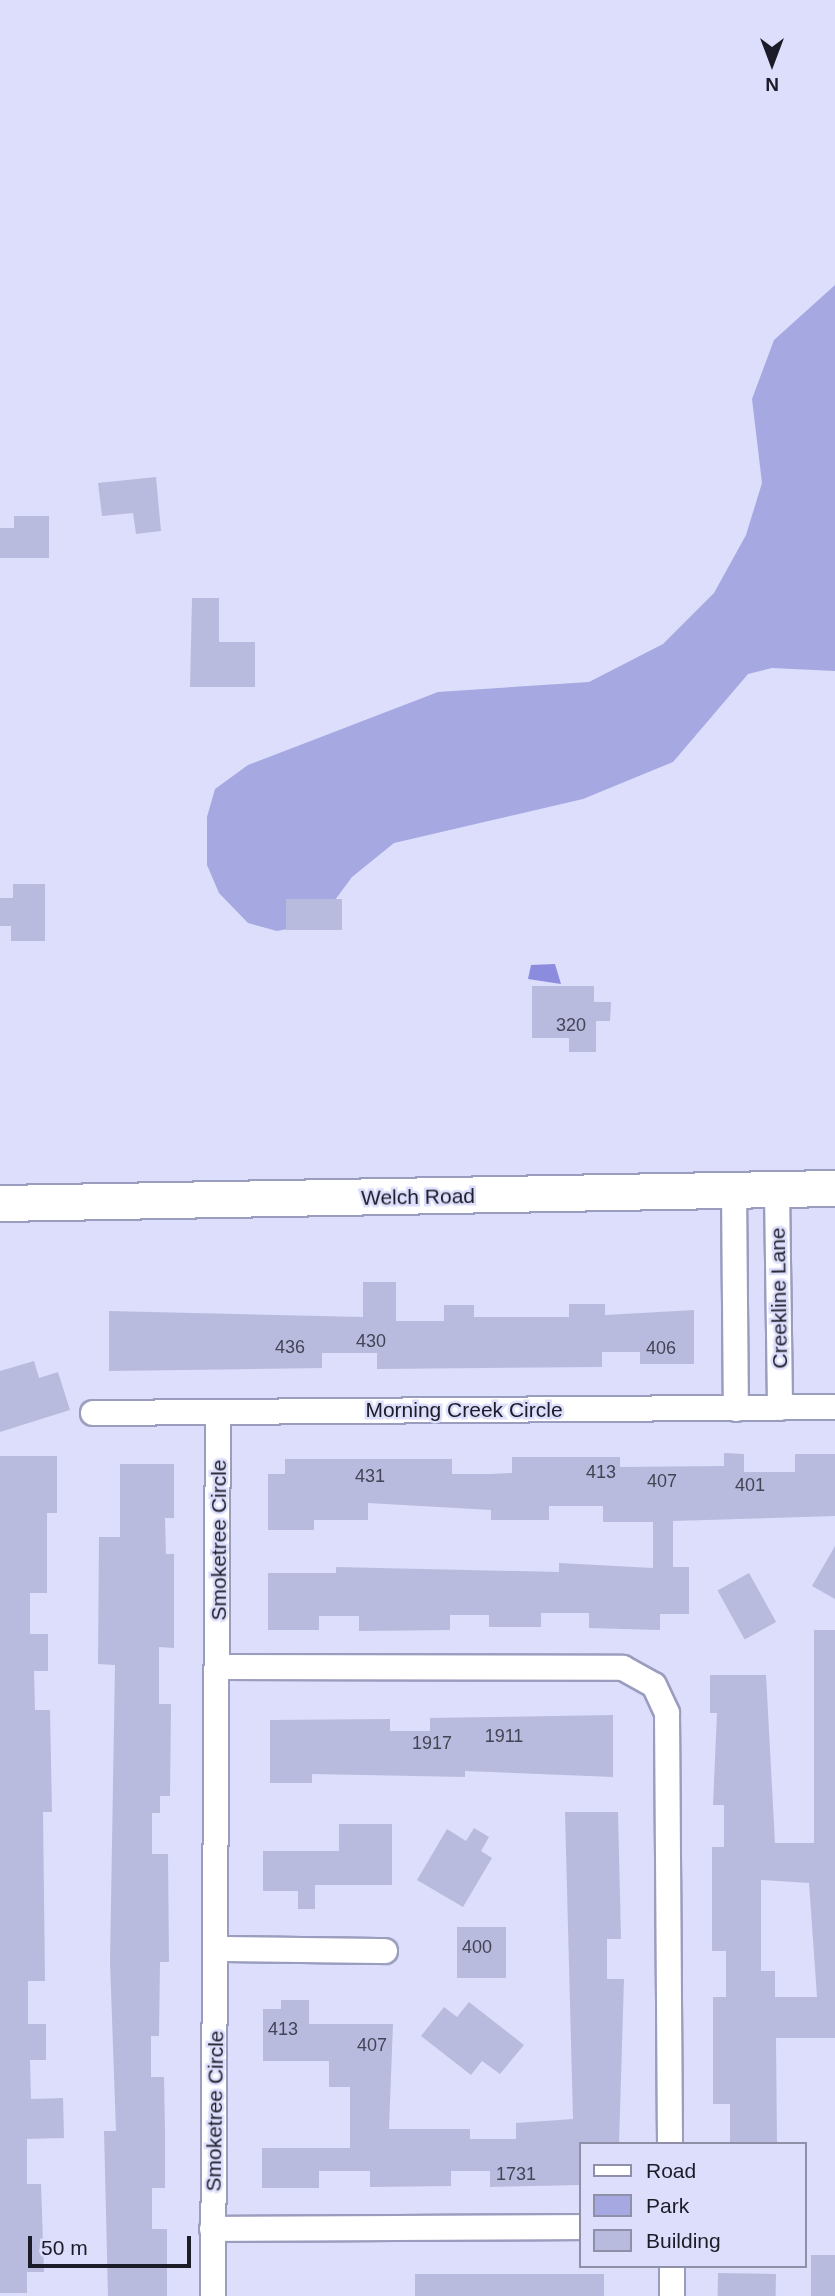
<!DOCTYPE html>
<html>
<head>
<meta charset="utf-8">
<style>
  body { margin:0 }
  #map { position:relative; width:835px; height:2296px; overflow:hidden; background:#dcdefb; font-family:Arial,sans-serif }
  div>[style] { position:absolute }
  .green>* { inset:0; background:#a6a8e1 }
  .water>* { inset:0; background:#8c8cdf }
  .building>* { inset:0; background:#b9bbde; transform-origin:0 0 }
  .roads { filter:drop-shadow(2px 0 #9b9dbf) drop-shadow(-2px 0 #9b9dbf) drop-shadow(0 2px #9b9dbf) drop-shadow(0 -2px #9b9dbf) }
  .street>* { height:24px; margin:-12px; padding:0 12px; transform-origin:12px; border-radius:12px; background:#fff }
  .secondary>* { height:35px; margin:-17.5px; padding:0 17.5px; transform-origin:17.5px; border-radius:17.5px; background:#fff }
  span { translate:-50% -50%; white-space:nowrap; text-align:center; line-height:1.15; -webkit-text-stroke:5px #dcdefb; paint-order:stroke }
  .number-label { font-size:18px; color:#434456 }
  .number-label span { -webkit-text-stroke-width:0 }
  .street-label { font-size:21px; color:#1c1c29 }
  .legend { position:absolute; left:579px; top:2142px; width:228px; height:126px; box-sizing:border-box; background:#dcdefb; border:2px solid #8f90a7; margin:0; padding:9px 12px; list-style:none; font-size:21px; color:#1c1c29 }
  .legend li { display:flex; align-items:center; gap:14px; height:35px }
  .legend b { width:35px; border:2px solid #8f90a7 }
  .north { position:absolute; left:737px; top:28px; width:70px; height:70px; -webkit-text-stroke:5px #dcdefb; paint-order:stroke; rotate:180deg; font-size:19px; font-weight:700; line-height:28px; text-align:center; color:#1c1c29 }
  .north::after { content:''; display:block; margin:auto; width:24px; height:32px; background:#1c1c29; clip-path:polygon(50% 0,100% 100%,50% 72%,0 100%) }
  .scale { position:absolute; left:28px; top:2236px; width:163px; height:32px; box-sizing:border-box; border:4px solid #1c1c29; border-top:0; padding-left:9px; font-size:21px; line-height:24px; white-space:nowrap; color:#1c1c29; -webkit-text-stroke:5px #dcdefb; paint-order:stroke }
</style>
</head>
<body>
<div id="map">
  <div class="green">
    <i style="clip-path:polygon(835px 285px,835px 671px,772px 668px,748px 674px,673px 762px,583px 799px,394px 843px,352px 877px,318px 923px,277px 931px,248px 923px,219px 893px,207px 865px,207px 817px,215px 789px,248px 765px,438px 692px,589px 682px,663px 644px,714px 593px,746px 535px,762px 483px,752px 399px,774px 340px)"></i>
  </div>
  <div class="water">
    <i style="clip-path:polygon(555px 964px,561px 984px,528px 979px,531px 965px)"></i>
  </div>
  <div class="building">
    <i style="clip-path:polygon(156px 477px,161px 531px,136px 534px,133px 513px,102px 516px,98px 483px)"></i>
    <i style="clip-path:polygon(14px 516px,49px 516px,49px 558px,0 558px,0 528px,14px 528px)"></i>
    <i style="clip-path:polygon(192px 598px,219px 598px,219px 642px,255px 642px,255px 687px,190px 687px)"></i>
    <i style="clip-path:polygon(13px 884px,45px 884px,45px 941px,11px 941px,11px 926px,0 926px,0 898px,13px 898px)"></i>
    <i style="left:286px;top:899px;width:56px;height:31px"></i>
    <i style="clip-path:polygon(532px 986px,594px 986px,594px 1002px,611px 1002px,610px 1021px,596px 1021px,596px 1052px,569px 1052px,569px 1038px,532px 1038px)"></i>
    <i style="clip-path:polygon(363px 1282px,396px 1282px,396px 1321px,444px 1321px,444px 1305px,474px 1305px,474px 1317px,569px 1317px,569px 1304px,605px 1304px,605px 1315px,694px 1310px,694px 1364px,640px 1364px,640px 1352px,602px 1352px,602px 1367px,377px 1369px,377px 1353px,322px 1353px,322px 1368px,109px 1371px,109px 1311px,363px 1317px)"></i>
    <i style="clip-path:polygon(34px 1361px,39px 1378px,58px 1372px,70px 1410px,0 1432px,0 1371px)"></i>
    <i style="clip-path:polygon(724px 1453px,744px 1454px,744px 1472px,795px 1472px,795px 1454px,835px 1454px,835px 1516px,673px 1521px,673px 1567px,689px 1567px,689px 1614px,660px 1614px,660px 1630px,589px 1628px,589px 1613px,541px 1613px,541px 1627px,489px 1627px,489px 1615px,450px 1615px,450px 1630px,359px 1631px,359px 1616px,319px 1616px,319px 1630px,268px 1630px,268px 1573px,336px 1573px,336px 1567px,559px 1572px,559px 1563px,653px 1568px,653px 1522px,603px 1522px,603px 1506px,549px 1506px,549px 1520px,491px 1520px,491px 1510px,368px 1503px,368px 1520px,314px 1520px,314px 1530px,268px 1530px,268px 1474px,285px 1474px,285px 1459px,452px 1459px,452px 1474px,491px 1474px,512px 1473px,512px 1457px,620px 1457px,620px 1467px,724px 1466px)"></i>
    <i style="clip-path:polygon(0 1456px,57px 1456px,57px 1513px,47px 1513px,47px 1593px,30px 1593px,30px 1634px,48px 1634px,48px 1671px,34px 1671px,35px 1710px,50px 1710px,52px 1812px,43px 1812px,45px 1981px,28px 1981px,28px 2024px,46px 2024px,46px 2060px,30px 2060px,31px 2099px,63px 2098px,64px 2138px,27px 2139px,27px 2184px,41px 2184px,44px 2272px,27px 2272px,27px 2293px,0 2293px)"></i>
    <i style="clip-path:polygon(120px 1464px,174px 1464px,174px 1518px,165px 1518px,166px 1554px,174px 1554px,174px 1648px,159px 1647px,159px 1704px,171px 1704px,170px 1796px,160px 1796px,160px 1813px,152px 1813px,152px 1854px,168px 1854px,169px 1962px,160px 1962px,159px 2036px,151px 2036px,151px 2077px,164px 2077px,165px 2131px,165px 2188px,152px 2188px,152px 2229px,167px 2229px,167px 2296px,108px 2296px,104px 2131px,116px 2131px,110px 1962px,115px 1665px,98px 1664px,99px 1537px,120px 1537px)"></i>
    <i style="clip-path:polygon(835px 1546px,835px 1599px,812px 1586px)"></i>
    <i style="left:749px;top:1573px;width:56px;height:36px;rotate:61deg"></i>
    <i style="clip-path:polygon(evenodd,814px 1630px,835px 1630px,835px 2038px,776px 2038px,777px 2144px,730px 2144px,730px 2104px,713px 2104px,713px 1997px,726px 1997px,726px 1951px,712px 1951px,712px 1847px,724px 1847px,724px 1805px,713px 1805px,717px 1713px,710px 1713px,710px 1675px,766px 1675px,775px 1843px,814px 1843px,814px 1630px,761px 1880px,809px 1883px,817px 1997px,775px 1997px,775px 1971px,761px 1971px,761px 1880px)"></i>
    <i style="clip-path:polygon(613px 1715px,613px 1777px,465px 1771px,465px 1777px,312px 1774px,312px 1783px,270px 1783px,270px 1720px,390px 1719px,390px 1731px,430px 1731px,430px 1718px)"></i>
    <i style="clip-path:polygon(565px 1812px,618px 1812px,621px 1939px,607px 1939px,607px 1979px,624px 1979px,619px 2144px,581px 2144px,581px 2185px,490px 2187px,490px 2171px,451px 2171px,451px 2186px,370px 2187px,370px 2171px,319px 2171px,319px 2188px,262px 2188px,262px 2148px,350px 2148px,350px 2087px,329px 2087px,329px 2061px,263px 2061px,263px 2009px,281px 2009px,281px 2000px,309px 2000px,309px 2024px,393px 2024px,389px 2129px,470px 2129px,470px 2139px,516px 2139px,516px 2123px,573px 2119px)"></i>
    <i style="clip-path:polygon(339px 1824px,392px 1824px,392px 1885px,315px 1885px,315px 1909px,298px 1909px,298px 1891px,263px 1891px,263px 1851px,339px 1851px)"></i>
    <i style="clip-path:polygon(474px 1828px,489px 1837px,481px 1851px,492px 1858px,463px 1907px,417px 1880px,447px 1829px,466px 1841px)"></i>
    <i style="left:457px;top:1927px;width:49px;height:51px"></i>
    <i style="clip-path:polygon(469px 2002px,524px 2045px,500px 2074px,482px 2061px,471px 2075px,421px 2036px,444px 2007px,457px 2017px)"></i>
    <i style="left:811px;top:2255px;width:24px;height:41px"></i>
    <i style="left:718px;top:2273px;width:58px;height:23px;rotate:1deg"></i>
    <i style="left:604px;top:2274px;width:22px;height:189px;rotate:90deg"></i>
  </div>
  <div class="roads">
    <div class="street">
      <i style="left:734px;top:1189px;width:220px;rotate:89.5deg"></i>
      <i style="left:777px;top:1189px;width:219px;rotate:89.2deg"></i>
      <i style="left:93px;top:1413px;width:742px;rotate:-0.46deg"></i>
      <i style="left:220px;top:1667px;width:403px;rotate:0.1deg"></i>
      <i style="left:623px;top:1668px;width:35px;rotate:29deg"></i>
      <i style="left:654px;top:1685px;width:31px;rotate:65deg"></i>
      <i style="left:667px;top:1713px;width:431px;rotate:89.6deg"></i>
      <i style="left:218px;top:1949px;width:167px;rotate:0.7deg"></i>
      <i style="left:212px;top:2229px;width:369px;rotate:-0.3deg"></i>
      <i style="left:672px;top:2266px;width:30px;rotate:90deg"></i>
      <i style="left:213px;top:2296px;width:884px;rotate:-89.68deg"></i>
    </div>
    <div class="secondary">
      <i style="left:0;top:1203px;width:835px;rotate:-1.03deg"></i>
    </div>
  </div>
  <div class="number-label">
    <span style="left:571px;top:1025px">320</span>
    <span style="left:371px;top:1341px">430</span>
    <span style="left:290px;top:1347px">436</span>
    <span style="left:661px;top:1348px">406</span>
    <span style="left:601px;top:1472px">413</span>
    <span style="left:370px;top:1476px">431</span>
    <span style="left:662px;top:1481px">407</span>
    <span style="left:750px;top:1485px">401</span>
    <span style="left:504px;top:1736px">1911</span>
    <span style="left:432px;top:1743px">1917</span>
    <span style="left:477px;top:1947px">400</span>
    <span style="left:283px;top:2029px">413</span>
    <span style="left:372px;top:2045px">407</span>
    <span style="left:516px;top:2174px">1731</span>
  </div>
  <div class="street-label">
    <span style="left:418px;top:1197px;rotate:-1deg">Welch Road</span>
    <span style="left:779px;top:1298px;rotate:-91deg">Creekline Lane</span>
    <span style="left:464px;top:1410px">Morning Creek Circle</span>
    <span style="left:219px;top:1540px;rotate:-90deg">Smoketree Circle</span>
    <span style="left:215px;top:2111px;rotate:-89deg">Smoketree Circle</span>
  </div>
  <ul class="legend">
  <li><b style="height:9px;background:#fff"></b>Road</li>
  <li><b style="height:19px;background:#a6a8e1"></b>Park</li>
  <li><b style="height:19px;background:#b9bbde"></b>Building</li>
  </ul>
  <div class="north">N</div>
  <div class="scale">50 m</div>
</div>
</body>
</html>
